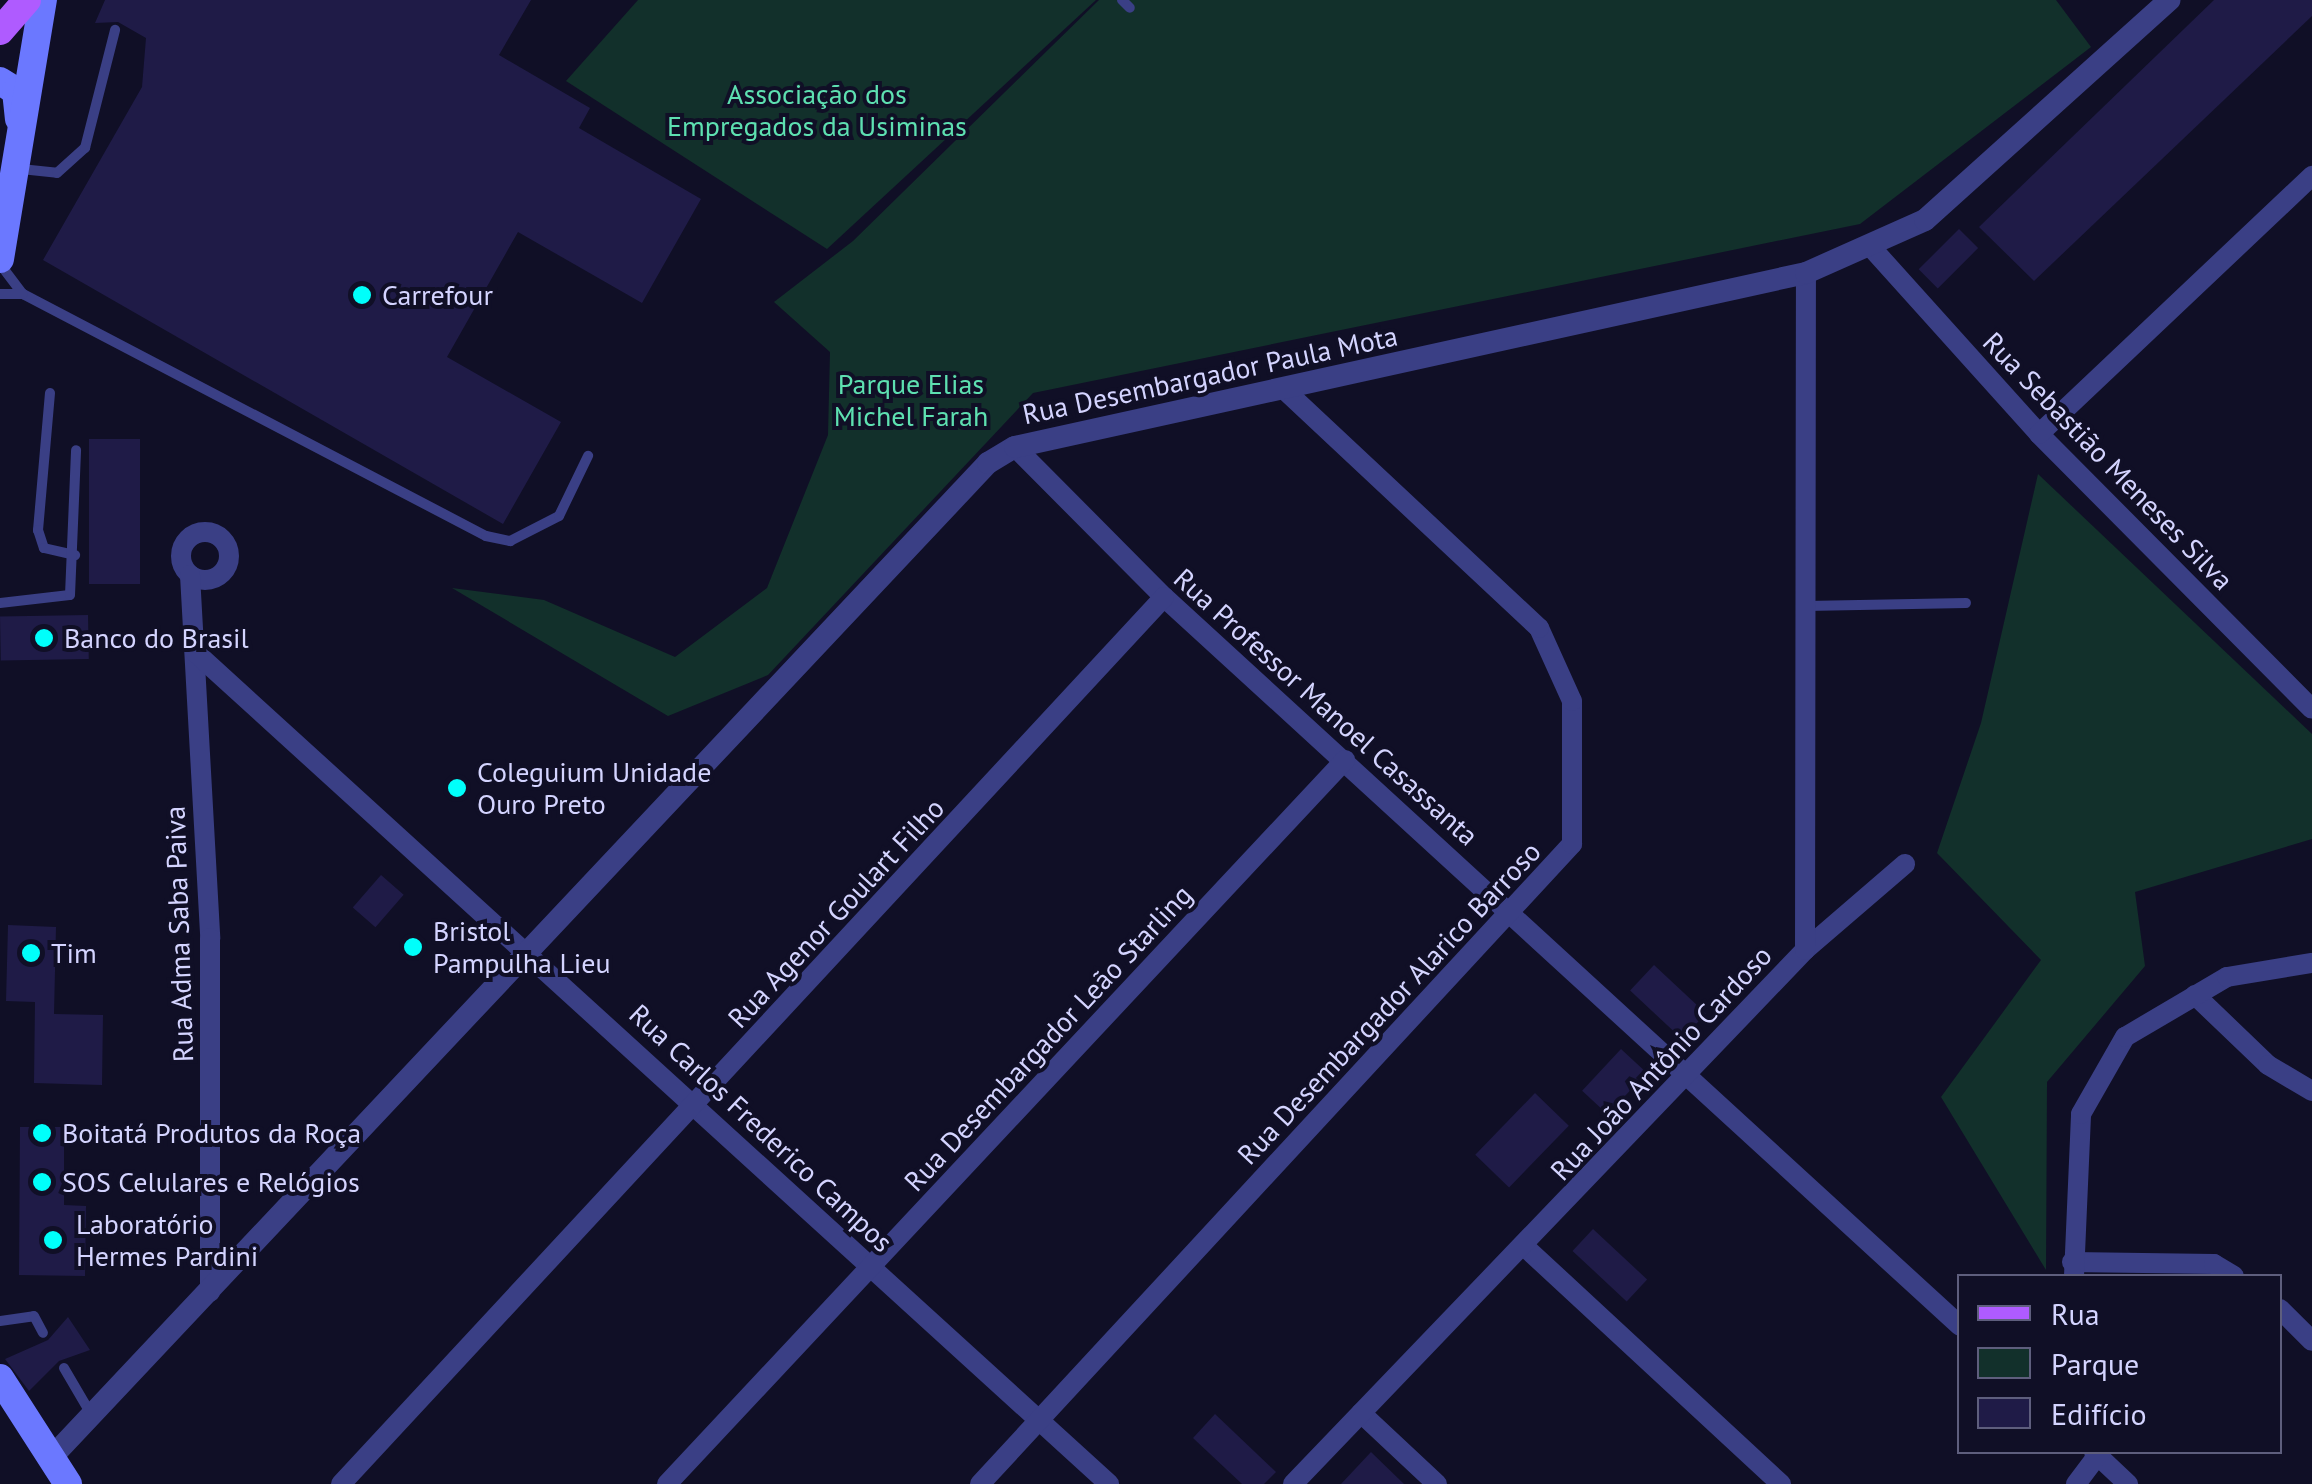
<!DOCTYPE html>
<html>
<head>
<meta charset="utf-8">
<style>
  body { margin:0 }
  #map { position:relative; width:2312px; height:1484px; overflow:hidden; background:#100f26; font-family:"PT Sans",sans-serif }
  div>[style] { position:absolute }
  .green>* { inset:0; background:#12302b }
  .building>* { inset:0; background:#1f1b47; transform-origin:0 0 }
  .service>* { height:10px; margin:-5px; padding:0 5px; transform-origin:5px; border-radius:5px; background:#3a3f85 }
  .minor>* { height:20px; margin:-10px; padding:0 10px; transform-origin:10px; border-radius:10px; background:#3a3f85 }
  .minor>.ring { margin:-10px; padding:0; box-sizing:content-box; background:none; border:20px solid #3a3f85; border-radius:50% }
  .tertiary>* { height:22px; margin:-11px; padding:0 11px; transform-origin:11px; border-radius:11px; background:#3a3f85 }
  .secondary>* { height:28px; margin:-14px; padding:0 14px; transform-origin:14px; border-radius:14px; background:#6b78ff }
  .primary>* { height:28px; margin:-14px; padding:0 14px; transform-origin:14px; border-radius:14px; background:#af5bff }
  .dots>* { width:28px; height:28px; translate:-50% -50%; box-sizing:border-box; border:5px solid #100f26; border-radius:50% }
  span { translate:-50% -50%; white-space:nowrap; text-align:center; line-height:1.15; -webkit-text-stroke:8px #100f26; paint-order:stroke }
  .park-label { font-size:28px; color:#5ee0b1 }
  .poi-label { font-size:28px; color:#d4d4ff }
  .left { translate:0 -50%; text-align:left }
  .street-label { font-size:28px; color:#d4d4ff }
  .legend { position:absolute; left:1957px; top:1274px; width:325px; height:180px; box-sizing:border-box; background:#100f26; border:2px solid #5e5e7d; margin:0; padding:12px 18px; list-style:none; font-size:30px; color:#d4d4ff }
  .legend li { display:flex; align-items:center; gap:20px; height:50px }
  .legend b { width:50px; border:2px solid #5e5e7d }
</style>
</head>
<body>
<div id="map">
  <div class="green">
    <i style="clip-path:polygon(638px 0,1096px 0,827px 249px,566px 81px)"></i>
    <i style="clip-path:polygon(1099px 0,2056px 0,2091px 47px,1860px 224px,1033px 393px,768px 675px,668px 716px,452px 588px,544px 600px,675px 657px,767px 588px,828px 435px,830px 352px,774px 302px,853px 241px)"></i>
    <i style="clip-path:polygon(2038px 474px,2312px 734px,2312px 839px,2135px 892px,2145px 966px,2047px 1082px,2046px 1270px,1941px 1097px,2041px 960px,1937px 853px,1981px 723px)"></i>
  </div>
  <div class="building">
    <i style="clip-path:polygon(105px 0,531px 0,499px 55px,590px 108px,579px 128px,701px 199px,642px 303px,518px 232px,447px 357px,561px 422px,503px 524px,43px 260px,142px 87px,146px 38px,118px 22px,95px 23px)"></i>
    <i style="clip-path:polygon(2214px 0,2312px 0,2312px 16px,2034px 281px,1979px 227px)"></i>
    <i style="left:1959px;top:229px;width:27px;height:57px;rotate:45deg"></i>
    <i style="left:89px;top:439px;width:51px;height:145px"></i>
    <i style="left:88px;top:615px;width:44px;height:88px;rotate:89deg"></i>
    <i style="left:381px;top:875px;width:30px;height:43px;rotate:41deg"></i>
    <i style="clip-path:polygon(8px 925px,56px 927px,54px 1014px,103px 1015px,102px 1085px,34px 1083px,35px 1002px,6px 1001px)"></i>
    <i style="left:1654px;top:965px;width:71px;height:35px;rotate:43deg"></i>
    <i style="left:1621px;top:1049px;width:35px;height:57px;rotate:43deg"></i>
    <i style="left:1535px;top:1093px;width:47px;height:86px;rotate:44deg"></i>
    <i style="clip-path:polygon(20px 1127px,64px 1127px,64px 1205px,86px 1206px,85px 1276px,19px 1275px)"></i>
    <i style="left:1593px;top:1229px;width:74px;height:30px;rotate:43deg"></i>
    <i style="clip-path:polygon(68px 1317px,90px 1350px,59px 1361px,29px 1391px,5px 1359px,48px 1340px)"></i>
    <i style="clip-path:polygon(1215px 1414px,1276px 1472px,1264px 1484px,1242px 1484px,1193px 1438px)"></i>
    <i style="clip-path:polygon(1371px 1452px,1404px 1484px,1341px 1484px)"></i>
  </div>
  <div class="service">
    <i style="left:1122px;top:0;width:11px;rotate:45deg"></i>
    <i style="left:21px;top:169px;width:36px;rotate:6deg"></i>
    <i style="left:57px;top:173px;width:38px;rotate:-42deg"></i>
    <i style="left:85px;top:148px;width:122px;rotate:-75.7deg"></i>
    <i style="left:0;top:264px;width:38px;rotate:53deg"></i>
    <i style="left:23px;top:294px;width:522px;rotate:27.6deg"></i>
    <i style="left:486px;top:536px;width:25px;rotate:12deg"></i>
    <i style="left:510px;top:541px;width:55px;rotate:-27deg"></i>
    <i style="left:559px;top:516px;width:67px;rotate:-64.2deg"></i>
    <i style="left:0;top:294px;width:23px"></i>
    <i style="left:50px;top:393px;width:138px;rotate:95deg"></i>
    <i style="left:38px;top:530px;width:19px;rotate:72deg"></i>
    <i style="left:44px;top:548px;width:32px;rotate:13deg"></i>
    <i style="left:0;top:603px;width:70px;rotate:-6.5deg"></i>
    <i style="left:70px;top:595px;width:145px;rotate:-87.6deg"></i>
    <i style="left:1806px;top:606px;width:160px;rotate:-1.1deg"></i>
    <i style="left:0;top:1321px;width:34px;rotate:-8deg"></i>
    <i style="left:34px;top:1316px;width:19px;rotate:62deg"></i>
    <i style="left:64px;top:1368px;width:53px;rotate:59.6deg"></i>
  </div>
  <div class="minor">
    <i style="left:1870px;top:246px;width:253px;rotate:48deg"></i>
    <i style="left:2039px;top:434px;width:387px;rotate:45.2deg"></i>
    <i style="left:2039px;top:434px;width:376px;rotate:-43.4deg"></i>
    <i style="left:1015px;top:447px;width:211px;rotate:45.2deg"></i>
    <i style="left:1164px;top:597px;width:1079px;rotate:42.48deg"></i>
    <i class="ring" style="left:181px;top:532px;width:28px;height:28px"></i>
    <i style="left:190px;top:575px;width:364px;rotate:86.8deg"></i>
    <i style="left:210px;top:938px;width:354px;rotate:90deg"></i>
    <i style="left:195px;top:652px;width:1236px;rotate:42.31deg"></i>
    <i style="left:1805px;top:950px;width:132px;rotate:-40.7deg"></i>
    <i style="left:2195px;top:995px;width:101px;rotate:43.8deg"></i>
    <i style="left:2268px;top:1065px;width:51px;rotate:30.6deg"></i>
    <i style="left:1525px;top:1247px;width:349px;rotate:42.8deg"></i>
    <i style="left:2072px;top:1262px;width:142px;rotate:0.8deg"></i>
    <i style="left:2214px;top:1264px;width:23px;rotate:31deg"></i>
    <i style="left:2074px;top:1276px;width:162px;rotate:-87.5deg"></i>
    <i style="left:2081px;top:1114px;width:89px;rotate:-60.3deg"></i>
    <i style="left:2125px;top:1037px;width:118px;rotate:-30.5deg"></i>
    <i style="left:2227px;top:977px;width:86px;rotate:-9.4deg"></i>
    <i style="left:2280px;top:1309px;width:45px;rotate:45deg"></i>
    <i style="left:1361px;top:1413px;width:104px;rotate:43.1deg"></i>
    <i style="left:2094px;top:1452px;width:47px;rotate:43.3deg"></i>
    <i style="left:341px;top:1484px;width:1210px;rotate:-47.14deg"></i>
    <i style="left:667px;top:1484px;width:992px;rotate:-46.88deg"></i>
    <i style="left:980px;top:1484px;width:872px;rotate:-47.23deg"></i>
    <i style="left:1572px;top:844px;width:143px;rotate:-90deg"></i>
    <i style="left:1572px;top:701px;width:80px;rotate:-114.3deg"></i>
    <i style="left:1539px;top:628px;width:345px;rotate:-136.9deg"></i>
    <i style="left:1293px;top:1484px;width:740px;rotate:-46.2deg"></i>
    <i style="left:1805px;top:950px;width:677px;rotate:-89.92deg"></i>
    <i style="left:2076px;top:1484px;width:40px;rotate:-53deg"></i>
  </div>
  <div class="tertiary">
    <i style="left:51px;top:1458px;width:1367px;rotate:-46.72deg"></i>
    <i style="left:988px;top:463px;width:31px;rotate:-31deg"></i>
    <i style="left:1015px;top:447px;width:810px;rotate:-12.41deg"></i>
    <i style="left:1806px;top:273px;width:130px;rotate:-24deg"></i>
    <i style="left:1925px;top:220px;width:329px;rotate:-42deg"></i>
  </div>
  <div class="secondary">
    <i style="left:0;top:81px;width:19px;rotate:32deg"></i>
    <i style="left:16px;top:91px;width:28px;rotate:84deg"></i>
    <i style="left:0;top:259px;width:263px;rotate:-80.6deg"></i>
    <i style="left:0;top:1378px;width:126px;rotate:57.3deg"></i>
  </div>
  <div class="primary">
    <i style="left:0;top:31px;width:41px;rotate:-48.9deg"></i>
  </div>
  <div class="dots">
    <i style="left:362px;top:295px;background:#00fffb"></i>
    <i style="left:44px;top:638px;background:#00fffb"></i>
    <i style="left:457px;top:788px;background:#00fffb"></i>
    <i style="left:413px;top:947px;background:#00fffb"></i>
    <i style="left:31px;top:953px;background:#00fffb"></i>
    <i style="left:42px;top:1133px;background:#00fffb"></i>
    <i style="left:42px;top:1182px;background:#00fffb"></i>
    <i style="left:53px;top:1240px;background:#00fffb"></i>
  </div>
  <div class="park-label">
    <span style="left:817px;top:110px">Associação dos<br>Empregados da Usiminas</span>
    <span style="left:911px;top:400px">Parque Elias<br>Michel Farah</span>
  </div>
  <div class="poi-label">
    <span class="left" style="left:382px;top:295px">Carrefour</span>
    <span class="left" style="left:64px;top:638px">Banco do Brasil</span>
    <span class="left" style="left:477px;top:788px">Coleguium Unidade<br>Ouro Preto</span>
    <span class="left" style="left:433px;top:947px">Bristol<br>Pampulha Lieu</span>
    <span class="left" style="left:51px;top:953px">Tim</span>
    <span class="left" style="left:62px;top:1133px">Boitatá Produtos da Roça</span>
    <span class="left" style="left:62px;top:1182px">SOS Celulares e Relógios</span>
    <span class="left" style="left:76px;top:1240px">Laboratório<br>Hermes Pardini</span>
  </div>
  <div class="street-label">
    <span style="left:1210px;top:375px;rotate:-12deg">Rua Desembargador Paula Mota</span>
    <span style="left:2108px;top:461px;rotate:46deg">Rua Sebastião Meneses Silva</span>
    <span style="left:1326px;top:707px;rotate:42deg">Rua Professor Manoel Casassanta</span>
    <span style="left:836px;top:913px;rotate:-47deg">Rua Agenor Goulart Filho</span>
    <span style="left:179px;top:934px;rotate:-92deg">Rua Adma Saba Paiva</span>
    <span style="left:1389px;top:1003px;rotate:-47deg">Rua Desembargador Alarico Barroso</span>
    <span style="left:1048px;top:1038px;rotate:-47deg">Rua Desembargador Leão Starling</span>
    <span style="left:1661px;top:1063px;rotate:-47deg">Rua João Antônio Cardoso</span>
    <span style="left:761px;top:1128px;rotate:43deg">Rua Carlos Frederico Campos</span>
  </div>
  <ul class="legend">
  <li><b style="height:12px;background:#af5bff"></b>Rua</li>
  <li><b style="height:28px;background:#12302b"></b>Parque</li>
  <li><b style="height:28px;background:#1f1b47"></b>Edifício</li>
  </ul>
</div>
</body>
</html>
